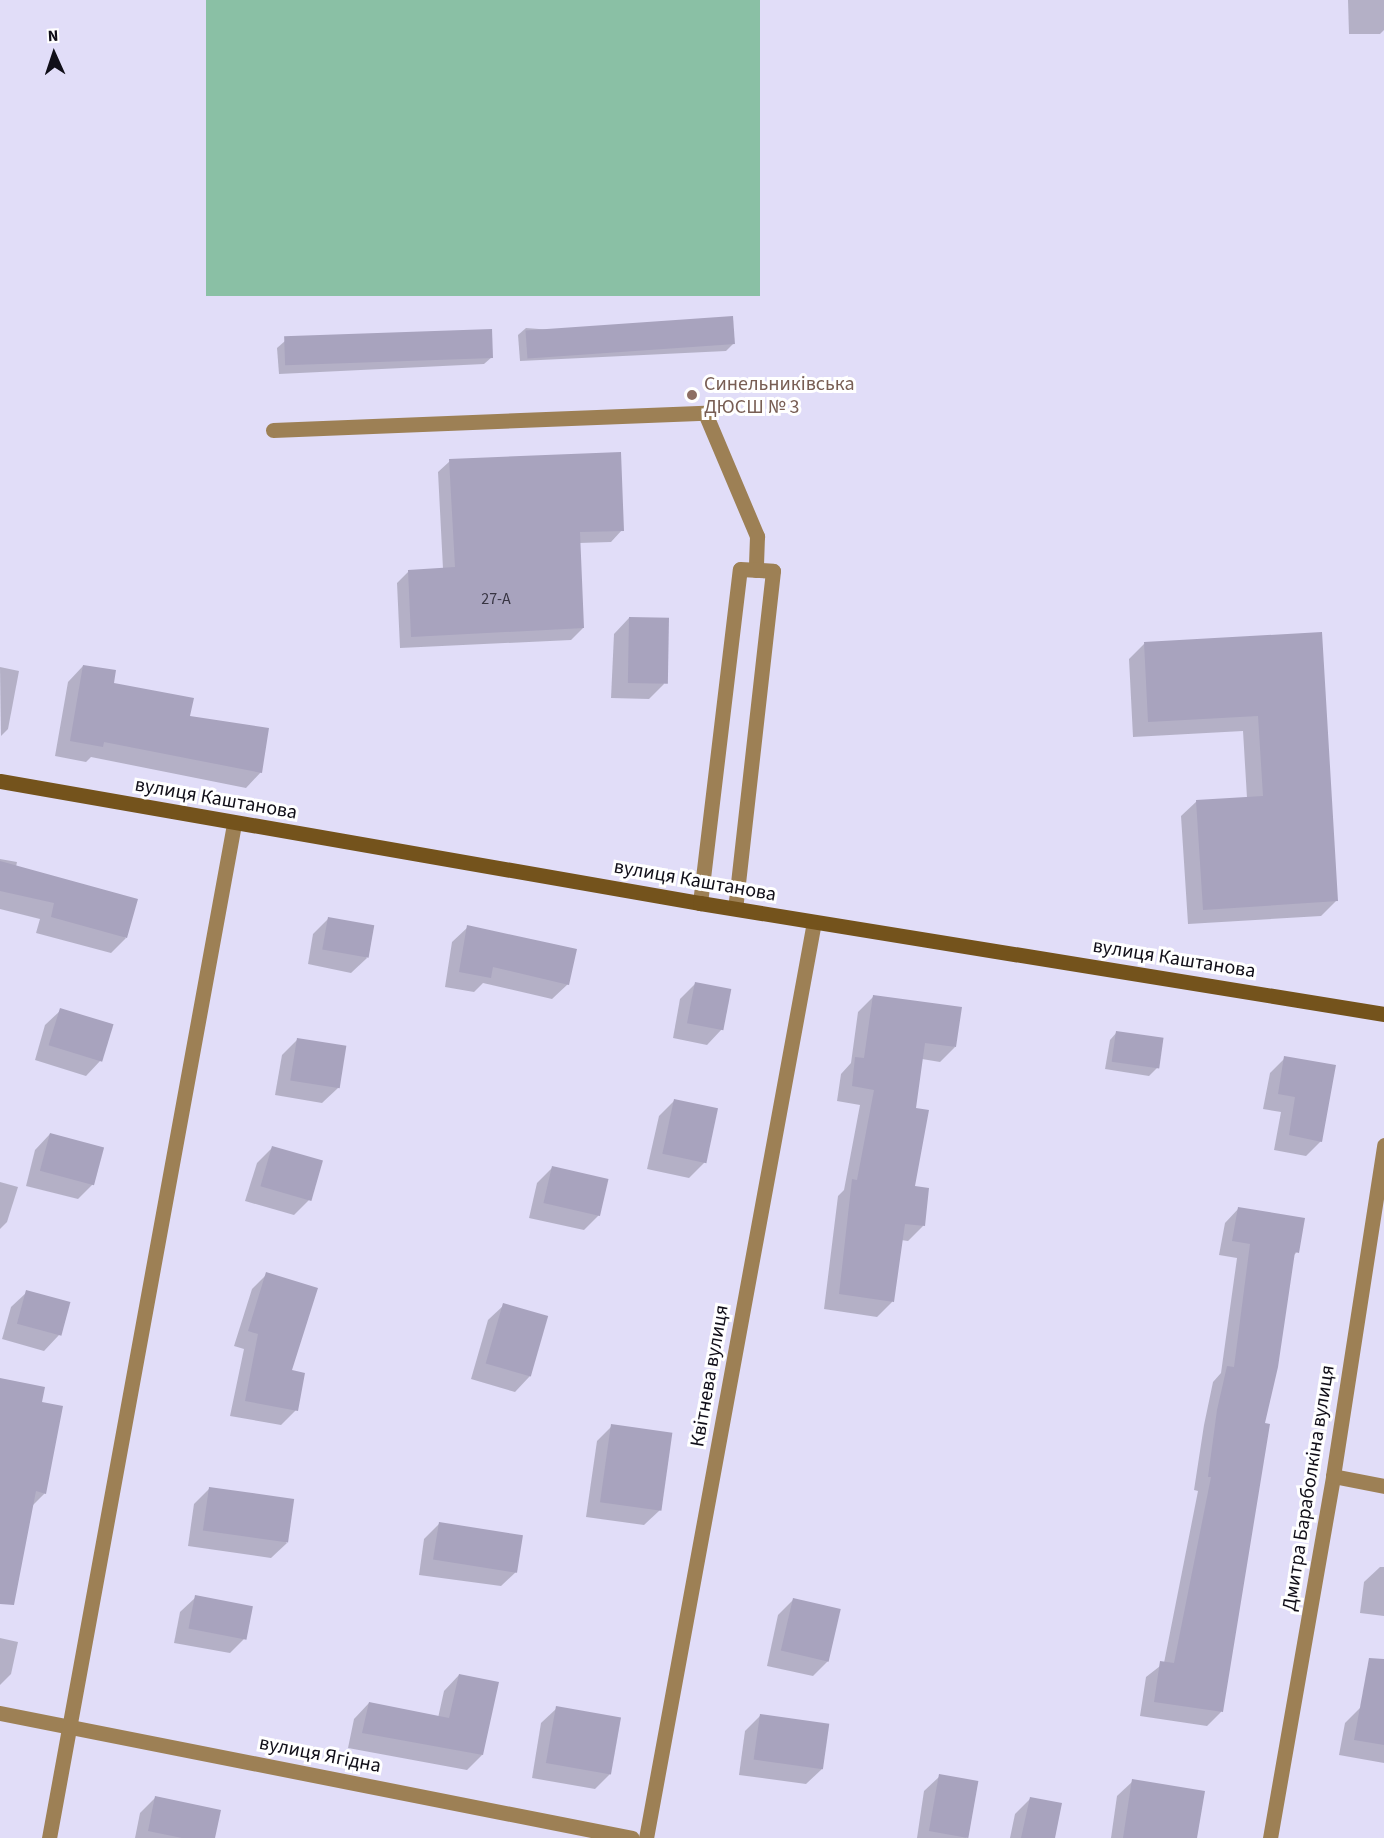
<!DOCTYPE html>
<html>
<head>
<meta charset="utf-8">
<style>
  body { margin:0 }
  #map { position:relative; width:1384px; height:1838px; overflow:hidden; background:#e1ddf8; font-family:"Source Sans 3",sans-serif }
  div>[style] { position:absolute }
  .green>* { inset:0; background:#8ac0a5; transform-origin:0 0 }
  .shadow>* { inset:0; background:#0003 }
  .building>* { inset:0; background:#a8a3be; transform-origin:0 0 }
  .lane>* { height:15px; margin:-7.5px; padding:0 7.5px; transform-origin:7.5px; border-radius:7.5px; background:#9d8055 }
  .street>* { height:15px; margin:-7.5px; padding:0 7.5px; transform-origin:7.5px; border-radius:7.5px; background:#9d8055 }
  .secondary>* { height:15px; margin:-7.5px; padding:0 7.5px; transform-origin:7.5px; border-radius:7.5px; background:#74531c }
  .dots>* { width:16px; height:16px; translate:-50% -50%; box-sizing:border-box; border:3px solid #fff; border-radius:50% }
  span { translate:-50% -50%; white-space:nowrap; text-align:center; line-height:1.15; -webkit-text-stroke:6px #fff; paint-order:stroke }
  .number-label { font-size:16px; color:#373442 }
  .number-label span { -webkit-text-stroke-width:0 }
  .education-label { font-size:20px; color:#785e54 }
  .left { translate:0 -50%; text-align:left }
  .street-label { font-size:20px; color:#110f19 }
  .north { position:absolute; left:24px; top:24px; width:60px; height:60px; -webkit-text-stroke:4px #fff; paint-order:stroke; rotate:357deg; font-size:16px; font-weight:700; line-height:24px; text-align:center; color:#110f19 }
  .north::after { content:''; display:block; margin:auto; width:21px; height:27px; background:#110f19; clip-path:polygon(50% 0,100% 100%,50% 72%,0 100%) }
</style>
</head>
<body>
<div id="map">
  <div class="green">
    <i style="left:206px;top:0;width:554px;height:296px"></i>
  </div>
  <div class="shadow">
    <i style="clip-path:polygon(1348px 0,1384px 0,1384px 30px,1380px 34px,1349px 34px)"></i>
    <i style="clip-path:polygon(526px 328px,733px 344px,726px 351px,520px 361px,518px 335px)"></i>
    <i style="clip-path:polygon(285px 341px,492px 357px,484px 364px,279px 374px,277px 348px)"></i>
    <i style="clip-path:polygon(450px 461px,622px 530px,611px 542px,579px 543px,583px 628px,571px 640px,400px 648px,397px 583px,409px 571px,443px 569px,438px 472px)"></i>
    <i style="clip-path:polygon(629px 618px,664px 684px,649px 699px,611px 698px,614px 634px)"></i>
    <i style="clip-path:polygon(1320px 634px,1336px 901px,1321px 916px,1188px 924px,1181px 816px,1197px 801px,1247px 798px,1243px 731px,1133px 737px,1129px 659px,1144px 644px)"></i>
    <i style="clip-path:polygon(83px 666px,112px 684px,189px 718px,261px 772px,246px 788px,91px 757px,86px 762px,55px 756px,68px 682px)"></i>
    <i style="clip-path:polygon(0 667px,19px 671px,8px 729px,1px 736px)"></i>
    <i style="clip-path:polygon(0 859px,17px 862px,16px 867px,126px 938px,111px 953px,36px 933px,40px 919px,0 909px)"></i>
    <i style="clip-path:polygon(329px 918px,367px 958px,351px 973px,308px 964px,313px 934px)"></i>
    <i style="clip-path:polygon(468px 927px,568px 984px,552px 999px,483px 983px,474px 992px,445px 987px,452px 942px)"></i>
    <i style="clip-path:polygon(696px 983px,722px 1029px,707px 1045px,673px 1038px,680px 999px)"></i>
    <i style="clip-path:polygon(873px 997px,955px 1047px,940px 1062px,922px 1059px,915px 1109px,913px 1188px,923px 1226px,908px 1241px,901px 1240px,892px 1302px,877px 1317px,824px 1309px,838px 1196px,844px 1190px,860px 1105px,837px 1101px,841px 1074px,851px 1063px,858px 1012px)"></i>
    <i style="clip-path:polygon(61px 1010px,101px 1060px,86px 1076px,35px 1060px,45px 1025px)"></i>
    <i style="clip-path:polygon(1117px 1032px,1157px 1068px,1149px 1076px,1105px 1069px,1110px 1040px)"></i>
    <i style="clip-path:polygon(298px 1039px,338px 1088px,322px 1103px,275px 1095px,282px 1055px)"></i>
    <i style="clip-path:polygon(1285px 1058px,1321px 1141px,1306px 1156px,1274px 1150px,1281px 1112px,1263px 1109px,1270px 1073px)"></i>
    <i style="clip-path:polygon(674px 1101px,716px 1109px,704px 1163px,689px 1178px,647px 1169px,659px 1116px)"></i>
    <i style="clip-path:polygon(50px 1134px,93px 1184px,78px 1199px,26px 1186px,35px 1150px)"></i>
    <i style="clip-path:polygon(272px 1148px,309px 1200px,294px 1215px,245px 1201px,257px 1163px)"></i>
    <i style="clip-path:polygon(552px 1168px,599px 1215px,584px 1230px,529px 1218px,537px 1183px)"></i>
    <i style="clip-path:polygon(0 1182px,18px 1187px,7px 1222px,0 1229px)"></i>
    <i style="clip-path:polygon(1239px 1208px,1297px 1252px,1293px 1256px,1264px 1424px,1221px 1712px,1207px 1726px,1140px 1716px,1146px 1677px,1164px 1663px,1198px 1491px,1194px 1490px,1204px 1425px,1213px 1382px,1221px 1373px,1237px 1258px,1219px 1255px,1225px 1223px)"></i>
    <i style="clip-path:polygon(267px 1274px,296px 1410px,281px 1425px,230px 1416px,244px 1349px,234px 1346px,252px 1289px)"></i>
    <i style="clip-path:polygon(27px 1292px,59px 1335px,44px 1351px,2px 1339px,11px 1307px)"></i>
    <i style="clip-path:polygon(504px 1305px,530px 1376px,515px 1392px,471px 1379px,488px 1320px)"></i>
    <i style="clip-path:polygon(0 1382px,41px 1403px,45px 1493px,32px 1506px,0 1567px)"></i>
    <i style="clip-path:polygon(612px 1426px,660px 1510px,644px 1525px,586px 1517px,597px 1441px)"></i>
    <i style="clip-path:polygon(209px 1489px,287px 1543px,271px 1558px,188px 1546px,194px 1504px)"></i>
    <i style="clip-path:polygon(440px 1523px,517px 1571px,501px 1586px,419px 1575px,424px 1539px)"></i>
    <i style="clip-path:polygon(1380px 1567px,1384px 1567px,1384px 1616px,1360px 1613px,1364px 1582px)"></i>
    <i style="clip-path:polygon(196px 1597px,245px 1638px,230px 1653px,174px 1643px,180px 1612px)"></i>
    <i style="clip-path:polygon(794px 1599px,828px 1661px,813px 1676px,767px 1666px,778px 1615px)"></i>
    <i style="clip-path:polygon(0 1638px,18px 1642px,11px 1674px,0 1685px)"></i>
    <i style="clip-path:polygon(459px 1675px,482px 1755px,467px 1770px,348px 1748px,354px 1719px,369px 1703px,438px 1718px,444px 1691px)"></i>
    <i style="clip-path:polygon(1361px 1707px,1384px 1711px,1384px 1763px,1339px 1755px,1345px 1723px)"></i>
    <i style="clip-path:polygon(557px 1708px,610px 1774px,595px 1789px,532px 1778px,541px 1723px)"></i>
    <i style="clip-path:polygon(760px 1716px,822px 1769px,806px 1784px,739px 1775px,745px 1731px)"></i>
    <i style="clip-path:polygon(940px 1776px,967px 1837px,966px 1838px,917px 1838px,924px 1791px)"></i>
    <i style="clip-path:polygon(1133px 1781px,1195px 1838px,1111px 1838px,1117px 1796px)"></i>
    <i style="clip-path:polygon(155px 1798px,214px 1838px,135px 1838px,140px 1813px)"></i>
    <i style="clip-path:polygon(1031px 1798px,1053px 1838px,1010px 1838px,1015px 1814px)"></i>
  </div>
  <div class="building">
    <i style="left:733px;top:316px;width:28px;height:208px;rotate:86deg"></i>
    <i style="left:492px;top:329px;width:29px;height:208px;rotate:88deg"></i>
    <i style="clip-path:polygon(621px 452px,624px 531px,580px 532px,584px 628px,411px 637px,408px 570px,455px 567px,449px 459px)"></i>
    <i style="left:629px;top:617px;width:40px;height:66px;rotate:1deg"></i>
    <i style="clip-path:polygon(1322px 632px,1338px 901px,1203px 910px,1196px 800px,1263px 796px,1258px 716px,1148px 722px,1144px 642px)"></i>
    <i style="clip-path:polygon(83px 665px,116px 670px,114px 683px,194px 698px,190px 716px,269px 728px,262px 773px,104px 742px,103px 747px,70px 741px)"></i>
    <i style="clip-path:polygon(0 861px,138px 899px,127px 938px,51px 917px,54px 903px,0 891px)"></i>
    <i style="left:328px;top:917px;width:47px;height:33px;rotate:10deg"></i>
    <i style="clip-path:polygon(467px 925px,577px 949px,569px 985px,493px 967px,491px 978px,459px 972px)"></i>
    <i style="left:695px;top:982px;width:37px;height:42px;rotate:11deg"></i>
    <i style="clip-path:polygon(873px 995px,962px 1007px,956px 1047px,925px 1043px,916px 1108px,929px 1110px,915px 1186px,929px 1188px,925px 1226px,905px 1224px,894px 1302px,839px 1294px,852px 1179px,857px 1180px,874px 1090px,852px 1086px,855px 1057px,864px 1058px)"></i>
    <i style="left:60px;top:1008px;width:56px;height:39px;rotate:17deg"></i>
    <i style="left:1116px;top:1031px;width:48px;height:31px;rotate:8deg"></i>
    <i style="left:297px;top:1038px;width:50px;height:43px;rotate:9deg"></i>
    <i style="clip-path:polygon(1284px 1056px,1336px 1065px,1322px 1142px,1289px 1135px,1295px 1097px,1278px 1094px)"></i>
    <i style="left:674px;top:1099px;width:45px;height:56px;rotate:12deg"></i>
    <i style="left:50px;top:1133px;width:56px;height:39px;rotate:15deg"></i>
    <i style="left:272px;top:1146px;width:53px;height:42px;rotate:16deg"></i>
    <i style="left:552px;top:1166px;width:58px;height:38px;rotate:13deg"></i>
    <i style="clip-path:polygon(1238px 1207px,1305px 1218px,1299px 1253px,1295px 1252px,1278px 1367px,1265px 1423px,1270px 1424px,1223px 1712px,1154px 1702px,1160px 1661px,1174px 1663px,1211px 1477px,1208px 1477px,1217px 1410px,1227px 1366px,1234px 1367px,1250px 1244px,1232px 1241px)"></i>
    <i style="clip-path:polygon(266px 1272px,318px 1288px,292px 1370px,305px 1373px,298px 1411px,245px 1401px,258px 1334px,248px 1331px)"></i>
    <i style="left:26px;top:1290px;width:46px;height:35px;rotate:15deg"></i>
    <i style="left:503px;top:1303px;width:47px;height:63px;rotate:16deg"></i>
    <i style="clip-path:polygon(0 1378px,45px 1387px,42px 1402px,63px 1406px,46px 1494px,36px 1491px,14px 1605px,0 1604px)"></i>
    <i style="left:611px;top:1424px;width:62px;height:79px;rotate:8deg"></i>
    <i style="left:209px;top:1487px;width:86px;height:44px;rotate:8deg"></i>
    <i style="left:439px;top:1522px;width:85px;height:38px;rotate:9deg"></i>
    <i style="left:195px;top:1595px;width:59px;height:34px;rotate:11deg"></i>
    <i style="left:793px;top:1598px;width:49px;height:54px;rotate:13deg"></i>
    <i style="clip-path:polygon(1369px 1658px,1384px 1659px,1384px 1745px,1354px 1740px)"></i>
    <i style="clip-path:polygon(459px 1674px,499px 1682px,483px 1755px,362px 1733px,369px 1702px,449px 1718px)"></i>
    <i style="left:556px;top:1706px;width:66px;height:58px;rotate:10deg"></i>
    <i style="left:760px;top:1714px;width:70px;height:46px;rotate:8deg"></i>
    <i style="left:939px;top:1774px;width:40px;height:58px;rotate:10deg"></i>
    <i style="clip-path:polygon(1132px 1779px,1205px 1791px,1197px 1838px,1123px 1838px)"></i>
    <i style="clip-path:polygon(155px 1796px,221px 1810px,215px 1838px,182px 1838px,148px 1831px)"></i>
    <i style="clip-path:polygon(1030px 1797px,1062px 1803px,1055px 1838px,1021px 1838px)"></i>
  </div>
  <div class="lane">
    <i style="left:273px;top:430px;width:432px;rotate:-2.3deg"></i>
    <i style="left:705px;top:413px;width:134px;rotate:67.1deg"></i>
    <i style="left:757px;top:536px;width:34px;rotate:92deg"></i>
    <i style="left:700px;top:903px;width:336px;rotate:-83.2deg"></i>
    <i style="left:740px;top:569px;width:33px;rotate:3deg"></i>
    <i style="left:773px;top:571px;width:339px;rotate:96.4deg"></i>
  </div>
  <div class="street">
    <i style="left:1333px;top:1476px;width:52px;rotate:11.1deg"></i>
    <i style="left:0;top:1713px;width:644px;rotate:11.19deg"></i>
    <i style="left:49px;top:1838px;width:1031px;rotate:-79.66deg"></i>
    <i style="left:646px;top:1838px;width:931px;rotate:-79.61deg"></i>
    <i style="left:1270px;top:1838px;width:367px;rotate:-80.1deg"></i>
    <i style="left:1333px;top:1476px;width:335px;rotate:-81.2deg"></i>
  </div>
  <div class="secondary">
    <i style="left:0;top:781px;width:711px;rotate:9.89deg"></i>
    <i style="left:700px;top:903px;width:693px;rotate:9.22deg"></i>
  </div>
  <div class="dots">
    <i style="left:692px;top:395px;background:#8d6e63"></i>
  </div>
  <div class="number-label">
    <span style="left:496px;top:599px">27-А</span>
  </div>
  <div class="education-label">
    <span class="left" style="left:704px;top:396px">Синельниківська<br>ДЮСШ № 3</span>
  </div>
  <div class="street-label">
    <span style="left:216px;top:799px;rotate:10deg">вулиця Каштанова</span>
    <span style="left:695px;top:881px;rotate:10deg">вулиця Каштанова</span>
    <span style="left:1174px;top:959px;rotate:9deg">вулиця Каштанова</span>
    <span style="left:710px;top:1376px;rotate:-80deg">Квітнева вулиця</span>
    <span style="left:1309px;top:1488px;rotate:-81deg">Дмитра Бараболкіна вулиця</span>
    <span style="left:320px;top:1755px;rotate:11deg">вулиця Ягідна</span>
  </div>
  <div class="north">N</div>
</div>
</body>
</html>
